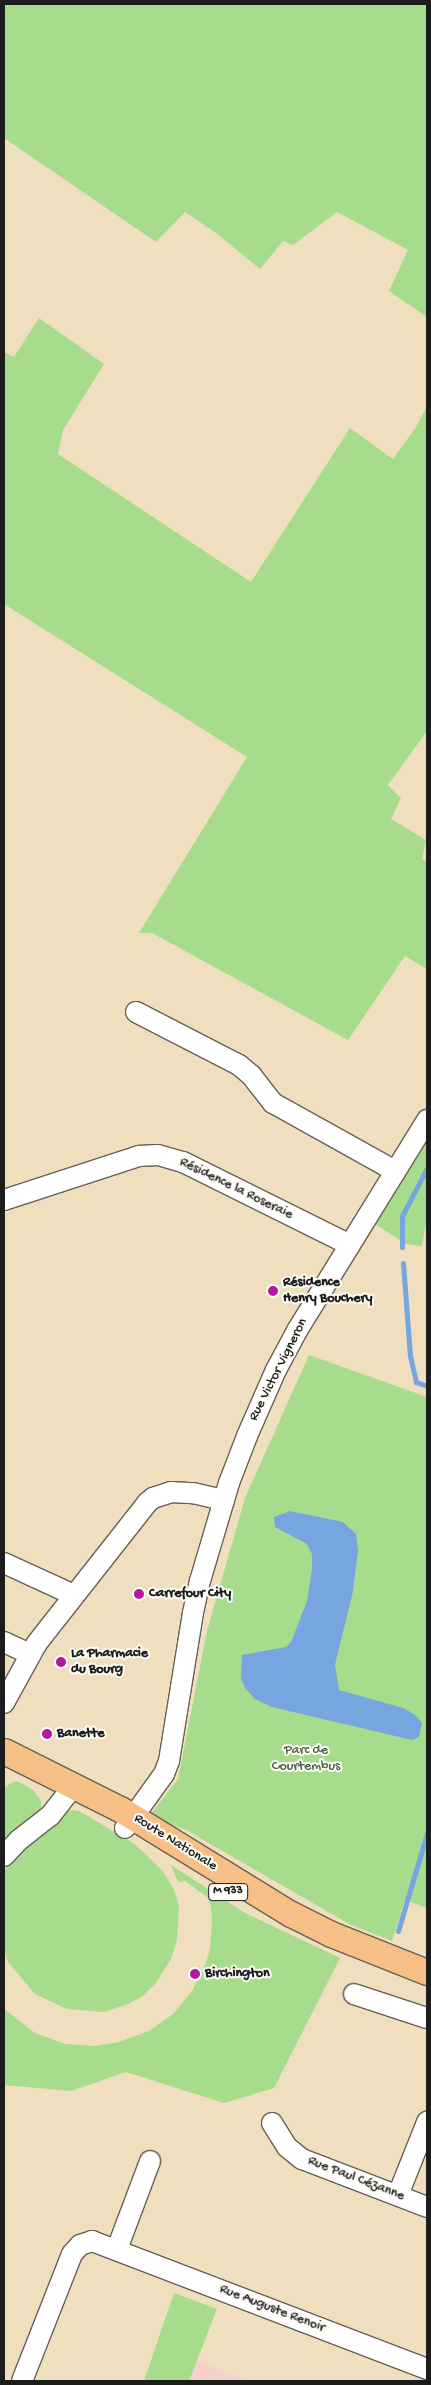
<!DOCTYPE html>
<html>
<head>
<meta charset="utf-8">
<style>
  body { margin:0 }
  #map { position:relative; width:431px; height:2385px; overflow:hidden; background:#efdfbe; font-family:"Gochi Hand",sans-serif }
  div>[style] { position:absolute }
  .built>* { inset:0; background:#f7d0cb }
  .green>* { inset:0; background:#a7dc8d }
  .water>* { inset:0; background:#77a5e0 }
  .stream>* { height:5px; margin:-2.5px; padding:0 2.5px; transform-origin:2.5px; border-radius:2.5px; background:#77a5e0 }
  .roads { filter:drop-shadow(1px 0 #666055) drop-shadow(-1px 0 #666055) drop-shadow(0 1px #666055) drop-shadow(0 -1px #666055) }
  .minor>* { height:20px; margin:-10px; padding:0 10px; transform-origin:10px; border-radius:10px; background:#fff }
  .major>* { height:25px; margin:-12.5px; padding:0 12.5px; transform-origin:12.5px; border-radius:12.5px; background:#f5bf86 }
  .dots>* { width:14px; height:14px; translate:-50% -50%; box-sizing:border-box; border:2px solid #fdfcf7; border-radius:50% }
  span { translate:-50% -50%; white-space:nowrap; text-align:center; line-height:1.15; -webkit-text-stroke:4px #fdfcf7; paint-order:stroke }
  .shield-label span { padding:1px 4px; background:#fdfcf7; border:1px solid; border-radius:4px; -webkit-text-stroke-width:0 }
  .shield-label { font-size:12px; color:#1c1c1c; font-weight:700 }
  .street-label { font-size:14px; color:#1c1c1c }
  .poi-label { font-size:14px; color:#1c1c1c; font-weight:700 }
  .left { translate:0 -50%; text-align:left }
  .park-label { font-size:14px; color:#4d5f44 }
  .frame { position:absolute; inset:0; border:5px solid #1c1c1c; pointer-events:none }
</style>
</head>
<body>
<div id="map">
  <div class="built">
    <i style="clip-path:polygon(197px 2361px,248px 2381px,189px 2381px)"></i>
  </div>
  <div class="green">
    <i style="clip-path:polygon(4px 4px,427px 4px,427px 317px,389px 291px,408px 250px,337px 212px,293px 245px,283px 241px,260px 269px,216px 233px,185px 212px,156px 242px,4px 138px)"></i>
    <i style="clip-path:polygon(39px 318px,104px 364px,63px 430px,58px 454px,251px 582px,350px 428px,393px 459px,416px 427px,427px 406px,427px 731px,388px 785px,401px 798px,391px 819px,426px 840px,422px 859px,427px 862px,427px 969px,405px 956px,348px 1040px,152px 933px,139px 933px,247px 757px,4px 604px,4px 352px,14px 357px)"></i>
    <i style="clip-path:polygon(427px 1131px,427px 1218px,422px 1246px,406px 1244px,375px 1224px)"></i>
    <i style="clip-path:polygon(309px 1355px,427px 1397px,427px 1908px,405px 1900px,392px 1941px,351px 1925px,186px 1830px,149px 1816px,178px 1779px,207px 1631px,245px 1498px)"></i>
    <i style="clip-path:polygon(17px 1781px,33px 1790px,41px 1800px,41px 1807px,38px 1814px,4px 1844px,4px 1786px,7px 1787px,9px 1784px)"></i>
    <i style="clip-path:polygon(71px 1810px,79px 1811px,135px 1844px,163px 1871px,175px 1892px,179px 1907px,177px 1940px,171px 1959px,156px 1983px,143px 1996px,126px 2005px,103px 2012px,67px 2009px,35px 1994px,8px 1962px,4px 1948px,4px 1870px,64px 1813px)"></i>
    <i style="clip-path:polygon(171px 1865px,245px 1913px,340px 1958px,274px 2088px,224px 2103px,126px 2072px,71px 2091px,4px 2085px,4px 2009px,35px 2033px,65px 2044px,95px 2046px,119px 2042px,149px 2031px,173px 2014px,192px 1991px,206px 1963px,210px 1949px,212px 1921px,211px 1906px,207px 1897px,185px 1881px,178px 1882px)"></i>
    <i style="clip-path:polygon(174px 2293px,217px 2309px,189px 2381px,144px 2381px)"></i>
  </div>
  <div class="water">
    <i style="clip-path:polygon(290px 1511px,343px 1522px,356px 1534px,358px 1551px,353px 1591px,335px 1665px,339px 1690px,403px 1708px,414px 1714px,422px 1723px,419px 1737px,412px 1740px,272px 1707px,255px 1699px,245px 1688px,241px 1679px,242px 1655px,286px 1647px,291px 1642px,307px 1601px,312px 1569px,312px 1554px,307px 1544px,275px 1527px,274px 1517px)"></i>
  </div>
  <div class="stream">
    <i style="left:402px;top:1247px;width:31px;rotate:-90deg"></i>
    <i style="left:402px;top:1216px;width:54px;rotate:-62.5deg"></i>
    <i style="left:403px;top:1263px;width:93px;rotate:85.7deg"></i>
    <i style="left:410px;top:1356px;width:27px;rotate:77deg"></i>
    <i style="left:416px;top:1382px;width:12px;rotate:20deg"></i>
    <i style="left:398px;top:1931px;width:102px;rotate:-73.5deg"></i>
  </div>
  <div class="roads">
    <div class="minor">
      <i style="left:136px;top:1012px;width:116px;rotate:27.2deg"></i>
      <i style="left:239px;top:1065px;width:16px;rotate:40deg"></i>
      <i style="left:251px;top:1075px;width:36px;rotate:52deg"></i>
      <i style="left:273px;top:1103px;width:140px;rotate:29.1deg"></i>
      <i style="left:4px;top:1200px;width:142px;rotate:-18.1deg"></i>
      <i style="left:139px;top:1156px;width:19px;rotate:-3deg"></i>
      <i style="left:158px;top:1155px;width:26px;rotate:16deg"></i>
      <i style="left:183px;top:1162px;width:186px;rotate:26.4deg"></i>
      <i style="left:4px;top:1563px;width:77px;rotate:24.6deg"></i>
      <i style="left:4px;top:1642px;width:29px;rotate:25deg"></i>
      <i style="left:4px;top:1703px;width:68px;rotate:-61.2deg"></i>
      <i style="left:37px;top:1643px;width:178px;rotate:-51.8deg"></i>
      <i style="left:147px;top:1503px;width:8px;rotate:-40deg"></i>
      <i style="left:153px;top:1498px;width:19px;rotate:-18deg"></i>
      <i style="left:171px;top:1492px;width:22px;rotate:3deg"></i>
      <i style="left:193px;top:1493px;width:32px;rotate:13deg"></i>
      <i style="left:125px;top:1828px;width:67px;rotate:-54.2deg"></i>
      <i style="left:164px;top:1774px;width:14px;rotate:-69deg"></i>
      <i style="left:169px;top:1761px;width:150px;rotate:-80.8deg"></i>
      <i style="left:193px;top:1613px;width:33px;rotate:-78deg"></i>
      <i style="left:200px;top:1581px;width:102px;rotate:-73.5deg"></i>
      <i style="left:229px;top:1483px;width:50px;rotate:-69deg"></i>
      <i style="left:247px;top:1436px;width:72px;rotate:-66.3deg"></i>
      <i style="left:276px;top:1370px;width:47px;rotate:-61.8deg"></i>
      <i style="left:298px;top:1329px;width:246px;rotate:-58.3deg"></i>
      <i style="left:4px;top:1856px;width:22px;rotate:-47deg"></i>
      <i style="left:19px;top:1840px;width:39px;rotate:-38deg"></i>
      <i style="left:50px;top:1816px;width:39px;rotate:-52deg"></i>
      <i style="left:354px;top:1994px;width:77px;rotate:18.2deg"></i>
      <i style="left:272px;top:2123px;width:28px;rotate:58deg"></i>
      <i style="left:287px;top:2147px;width:19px;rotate:39deg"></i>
      <i style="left:302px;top:2159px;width:134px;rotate:21deg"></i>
      <i style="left:398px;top:2195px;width:79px;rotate:-68.3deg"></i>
      <i style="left:117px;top:2249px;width:94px;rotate:-69.4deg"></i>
      <i style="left:22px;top:2381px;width:136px;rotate:-68.5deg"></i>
      <i style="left:72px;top:2254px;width:12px;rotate:-48deg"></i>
      <i style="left:80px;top:2245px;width:13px;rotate:-18deg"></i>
      <i style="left:92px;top:2241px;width:359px;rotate:20.9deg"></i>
    </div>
    <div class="major">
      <i style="left:4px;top:1751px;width:130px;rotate:26.6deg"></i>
      <i style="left:120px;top:1809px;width:201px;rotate:31.6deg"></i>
      <i style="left:291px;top:1914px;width:45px;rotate:26.6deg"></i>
      <i style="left:331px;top:1934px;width:103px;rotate:21.6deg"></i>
    </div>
  </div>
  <div class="dots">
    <i style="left:273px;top:1291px;background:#b5179e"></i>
    <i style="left:139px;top:1594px;background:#b5179e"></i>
    <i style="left:61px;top:1662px;background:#b5179e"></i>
    <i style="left:47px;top:1734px;background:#b5179e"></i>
    <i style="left:195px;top:1974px;background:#b5179e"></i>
  </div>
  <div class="shield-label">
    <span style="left:228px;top:1892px">M 933</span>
  </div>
  <div class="street-label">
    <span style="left:236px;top:1189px;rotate:26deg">Résidence la Roseraie</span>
    <span style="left:279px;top:1370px;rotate:-63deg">Rue Victor Vigneron</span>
    <span style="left:175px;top:1843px;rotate:32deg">Route Nationale</span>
    <span style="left:356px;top:2179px;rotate:21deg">Rue Paul Cézanne</span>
    <span style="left:272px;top:2309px;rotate:21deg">Rue Auguste Renoir</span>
  </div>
  <div class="poi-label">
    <span class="left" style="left:283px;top:1291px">Résidence<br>Henry Bouchery</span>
    <span class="left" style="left:149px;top:1594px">Carrefour City</span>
    <span class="left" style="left:71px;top:1662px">La Pharmacie<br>du Bourg</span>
    <span class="left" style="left:57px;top:1734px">Banette</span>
    <span class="left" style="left:205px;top:1974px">Birchington</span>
  </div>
  <div class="park-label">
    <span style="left:306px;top:1759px">Parc de<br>Courtembus</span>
  </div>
  <div class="frame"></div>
</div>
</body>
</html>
